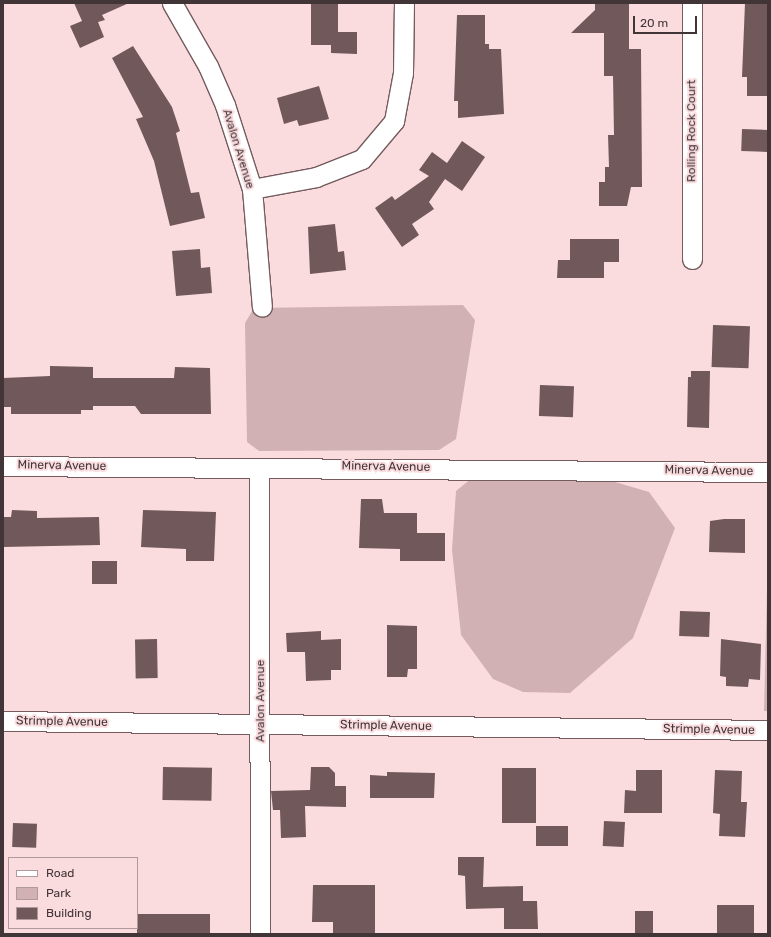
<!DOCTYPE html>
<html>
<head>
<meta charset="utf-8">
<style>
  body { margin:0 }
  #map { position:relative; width:771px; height:937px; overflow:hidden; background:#fadcdf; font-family:Rubik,sans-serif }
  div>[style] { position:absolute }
  .green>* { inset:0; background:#d2b1b5 }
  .building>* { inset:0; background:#71585b; transform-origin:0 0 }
  .roads { filter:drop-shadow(1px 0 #745b5e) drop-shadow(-1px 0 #745b5e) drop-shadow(0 1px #745b5e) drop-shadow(0 -1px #745b5e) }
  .minor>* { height:19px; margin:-9.5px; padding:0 9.5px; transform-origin:9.5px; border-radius:9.5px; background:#fff }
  span { translate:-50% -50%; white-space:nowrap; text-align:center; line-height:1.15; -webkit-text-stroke:4px #fadcdf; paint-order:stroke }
  .street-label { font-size:12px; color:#413537 }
  .frame { position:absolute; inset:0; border:4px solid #413537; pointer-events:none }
  .legend { position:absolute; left:8px; top:857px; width:130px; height:72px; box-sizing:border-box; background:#fadcdf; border:1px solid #b0999c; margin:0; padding:5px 7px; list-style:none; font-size:12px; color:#413537 }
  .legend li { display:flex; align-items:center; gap:8px; height:20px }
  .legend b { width:20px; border:1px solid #b0999c }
  .scale { position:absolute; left:633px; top:16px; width:64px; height:18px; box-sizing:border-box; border:2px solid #413537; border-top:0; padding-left:5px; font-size:12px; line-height:14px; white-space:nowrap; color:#413537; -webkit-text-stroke:3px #fadcdf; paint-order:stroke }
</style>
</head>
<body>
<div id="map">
  <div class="green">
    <i style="clip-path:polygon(463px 305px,475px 320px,456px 439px,439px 450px,259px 451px,247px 442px,245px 323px,254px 308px)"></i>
    <i style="clip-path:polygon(472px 478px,605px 479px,649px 492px,675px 528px,633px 638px,570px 693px,523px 692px,493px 679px,461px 635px,452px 550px,456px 491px)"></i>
    <i style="clip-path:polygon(767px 589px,768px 589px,768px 711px,764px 711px)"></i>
  </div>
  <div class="building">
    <i style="clip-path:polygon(74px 3px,129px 3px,102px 15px,105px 20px,98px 22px,104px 37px,80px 48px,70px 26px,82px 21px)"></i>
    <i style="clip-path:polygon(311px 3px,338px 3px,338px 32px,357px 32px,357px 54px,331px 53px,331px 45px,311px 45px)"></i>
    <i style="clip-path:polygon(595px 3px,629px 3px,629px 49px,641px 49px,642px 187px,631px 187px,627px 206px,599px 206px,599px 182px,605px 182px,605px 167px,609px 167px,608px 135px,614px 135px,613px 76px,604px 76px,604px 33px,571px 33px,595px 10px)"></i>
    <i style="clip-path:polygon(745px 3px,768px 3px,768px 96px,747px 96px,747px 77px,742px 77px)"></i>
    <i style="clip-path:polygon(457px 15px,485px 15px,485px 44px,489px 44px,489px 49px,501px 49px,504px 114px,458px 118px,458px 101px,454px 101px)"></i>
    <i style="clip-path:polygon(133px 46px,172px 107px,180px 131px,176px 133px,191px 193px,199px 192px,205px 218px,170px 226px,154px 161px,136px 119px,143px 117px,112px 58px)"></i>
    <i style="clip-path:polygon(319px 86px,329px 119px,299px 126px,297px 120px,284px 124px,277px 98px)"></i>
    <i style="left:742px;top:129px;width:26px;height:22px;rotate:2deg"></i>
    <i style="clip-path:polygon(462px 141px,485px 157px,462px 191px,445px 179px,429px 202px,434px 209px,412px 224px,419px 235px,402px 247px,375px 208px,392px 196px,395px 200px,429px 176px,419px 170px,432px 152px,447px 163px)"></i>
    <i style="clip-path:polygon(335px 224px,338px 252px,344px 251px,346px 270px,310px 274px,308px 227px)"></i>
    <i style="clip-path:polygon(570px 239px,619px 239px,619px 262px,604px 262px,604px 278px,557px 278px,558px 260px,570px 260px)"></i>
    <i style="clip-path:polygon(200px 249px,201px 268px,210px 267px,212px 293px,176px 296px,172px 251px)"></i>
    <i style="left:713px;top:325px;width:37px;height:42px;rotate:2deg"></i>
    <i style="clip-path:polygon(50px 366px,93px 367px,93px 378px,174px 378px,175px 367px,210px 368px,211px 414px,141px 414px,135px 406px,93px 406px,93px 410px,81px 410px,81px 414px,11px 414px,11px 407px,3px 407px,3px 378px,50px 376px)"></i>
    <i style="clip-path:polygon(691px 371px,710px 371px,709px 428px,687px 427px,688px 377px,691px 377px)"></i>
    <i style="left:540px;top:385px;width:34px;height:31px;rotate:2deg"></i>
    <i style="clip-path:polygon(361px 499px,382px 499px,384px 513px,417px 513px,417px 533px,445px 533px,445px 561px,400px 561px,400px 549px,359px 548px)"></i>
    <i style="clip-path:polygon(12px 510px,37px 511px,37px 518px,99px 517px,100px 545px,3px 547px,3px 517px,11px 517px)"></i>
    <i style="clip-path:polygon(143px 510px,216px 512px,214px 561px,186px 561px,186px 549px,141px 547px)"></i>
    <i style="clip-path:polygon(724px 519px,745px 519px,745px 553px,709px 552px,710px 521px)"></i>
    <i style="left:92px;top:561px;width:25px;height:23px"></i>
    <i style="left:680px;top:611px;width:30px;height:25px;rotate:2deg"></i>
    <i style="clip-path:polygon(387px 625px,417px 626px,417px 669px,408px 669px,407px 677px,387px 677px)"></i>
    <i style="clip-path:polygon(321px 631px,321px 640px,341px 639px,341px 670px,331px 670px,331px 680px,306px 681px,305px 652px,287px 652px,286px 633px)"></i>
    <i style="left:157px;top:639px;width:39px;height:22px;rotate:89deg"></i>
    <i style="clip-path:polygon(721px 639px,761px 644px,760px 680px,749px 679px,748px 687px,726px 686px,726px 677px,720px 676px)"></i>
    <i style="left:163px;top:767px;width:49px;height:33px;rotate:1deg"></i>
    <i style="clip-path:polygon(311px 767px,329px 767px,335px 773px,335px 786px,346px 786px,346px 807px,305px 806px,306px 837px,281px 838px,280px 810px,273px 810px,271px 791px,310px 790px)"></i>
    <i style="left:536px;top:768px;width:55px;height:34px;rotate:90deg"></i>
    <i style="clip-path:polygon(636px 770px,662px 770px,662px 813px,624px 813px,625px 790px,636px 791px)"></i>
    <i style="clip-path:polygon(715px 770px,742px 771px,741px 802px,747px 802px,745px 837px,719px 836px,720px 814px,713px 813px)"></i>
    <i style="clip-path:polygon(387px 772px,435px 773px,434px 798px,370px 798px,370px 775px,387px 776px)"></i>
    <i style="left:604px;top:821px;width:21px;height:25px;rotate:3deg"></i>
    <i style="left:13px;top:823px;width:24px;height:24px;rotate:2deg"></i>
    <i style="left:568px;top:826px;width:20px;height:32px;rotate:90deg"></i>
    <i style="clip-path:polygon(458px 857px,484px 857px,483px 887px,523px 886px,523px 901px,537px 901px,538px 929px,504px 929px,504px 908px,466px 909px,465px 876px,458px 875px)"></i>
    <i style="clip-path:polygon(313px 885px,375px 885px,375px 934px,333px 934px,333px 922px,312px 922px)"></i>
    <i style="left:717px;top:905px;width:37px;height:29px"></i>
    <i style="left:635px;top:911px;width:18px;height:23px"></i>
    <i style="left:210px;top:914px;width:20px;height:73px;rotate:90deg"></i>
  </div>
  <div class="roads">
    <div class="minor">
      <i style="left:172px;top:3px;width:73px;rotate:60.3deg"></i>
      <i style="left:208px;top:66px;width:43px;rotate:66.4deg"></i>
      <i style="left:225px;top:105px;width:88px;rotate:72.2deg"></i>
      <i style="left:252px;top:189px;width:118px;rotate:85.2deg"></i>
      <i style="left:692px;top:3px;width:256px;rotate:90deg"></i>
      <i style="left:252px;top:189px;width:65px;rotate:-10.6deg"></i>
      <i style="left:316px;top:177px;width:49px;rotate:-21.4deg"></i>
      <i style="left:362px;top:159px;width:50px;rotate:-49.9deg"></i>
      <i style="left:394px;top:121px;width:49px;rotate:-79.4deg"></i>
      <i style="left:403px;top:73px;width:70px;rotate:-89.2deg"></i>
      <i style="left:3px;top:466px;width:765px;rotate:0.45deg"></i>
      <i style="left:259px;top:468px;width:466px;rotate:89.9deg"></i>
      <i style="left:3px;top:721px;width:765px;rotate:0.67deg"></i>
    </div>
  </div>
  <div class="street-label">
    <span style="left:692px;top:131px;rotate:-90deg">Rolling Rock Court</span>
    <span style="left:238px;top:149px;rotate:73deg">Avalon Avenue</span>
    <span style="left:62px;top:466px;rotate:1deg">Minerva Avenue</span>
    <span style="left:386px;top:467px;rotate:1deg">Minerva Avenue</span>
    <span style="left:709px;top:471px;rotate:1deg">Minerva Avenue</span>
    <span style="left:261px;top:701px;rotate:-90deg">Avalon Avenue</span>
    <span style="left:62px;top:722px;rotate:1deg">Strimple Avenue</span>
    <span style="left:386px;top:726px;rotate:1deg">Strimple Avenue</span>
    <span style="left:709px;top:730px;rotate:1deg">Strimple Avenue</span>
  </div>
  <div class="frame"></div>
  <ul class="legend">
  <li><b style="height:5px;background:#fff"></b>Road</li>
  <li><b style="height:11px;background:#d2b1b5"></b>Park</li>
  <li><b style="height:11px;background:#71585b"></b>Building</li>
  </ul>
  <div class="scale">20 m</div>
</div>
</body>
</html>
